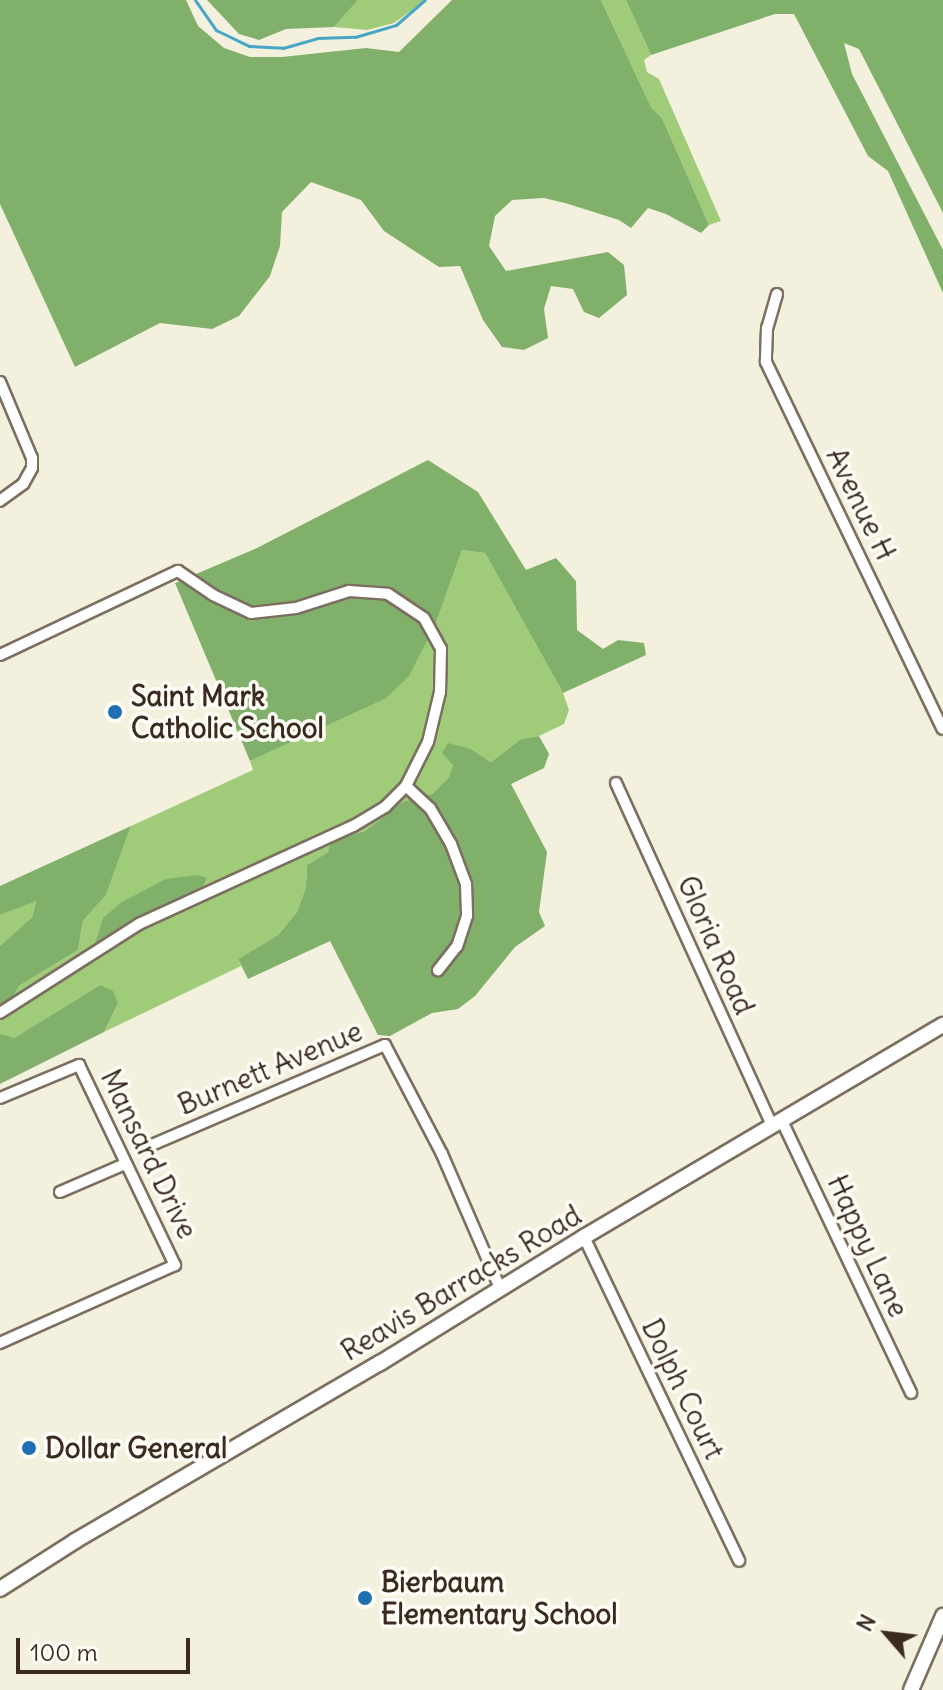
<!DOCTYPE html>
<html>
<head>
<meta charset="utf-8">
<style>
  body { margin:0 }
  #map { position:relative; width:943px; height:1690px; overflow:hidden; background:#f4f0de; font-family:Delius,sans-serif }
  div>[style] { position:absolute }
  .green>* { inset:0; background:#a0cc79 }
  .forest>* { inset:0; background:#80b069 }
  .stream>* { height:3px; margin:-1.5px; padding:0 1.5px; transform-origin:1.5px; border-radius:1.5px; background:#47a6c6 }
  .roads { filter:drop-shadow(2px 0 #7c6f61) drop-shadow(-2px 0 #7c6f61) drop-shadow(0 2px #7c6f61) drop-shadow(0 -2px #7c6f61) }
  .street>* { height:10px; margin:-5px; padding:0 5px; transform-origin:5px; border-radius:5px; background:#fff }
  .secondary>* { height:14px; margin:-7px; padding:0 7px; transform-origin:7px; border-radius:7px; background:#fff }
  .dots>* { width:22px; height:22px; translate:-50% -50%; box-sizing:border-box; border:4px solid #fdfcf7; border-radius:50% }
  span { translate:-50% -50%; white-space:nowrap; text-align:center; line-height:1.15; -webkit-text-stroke:7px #fdfcf7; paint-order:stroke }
  .street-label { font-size:28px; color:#3b2a1e }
  .poi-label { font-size:28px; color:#3b2a1e; font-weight:700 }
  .left { translate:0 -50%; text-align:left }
  .north { position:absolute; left:847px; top:1594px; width:80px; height:80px; -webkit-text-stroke:6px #fdfcf7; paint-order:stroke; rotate:298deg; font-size:22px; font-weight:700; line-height:32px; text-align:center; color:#3b2a1e }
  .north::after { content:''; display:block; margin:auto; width:28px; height:36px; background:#3b2a1e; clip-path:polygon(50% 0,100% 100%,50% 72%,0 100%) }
  .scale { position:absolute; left:16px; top:1638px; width:174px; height:36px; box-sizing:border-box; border:4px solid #3b2a1e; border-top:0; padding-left:10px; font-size:24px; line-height:28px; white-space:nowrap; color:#3b2a1e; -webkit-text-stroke:6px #fdfcf7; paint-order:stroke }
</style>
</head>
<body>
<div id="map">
  <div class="green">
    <i style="clip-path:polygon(358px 0,426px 0,394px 23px,367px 30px,334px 27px)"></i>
    <i style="clip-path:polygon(601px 0,626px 0,651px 55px,644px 60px,647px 72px,659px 79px,721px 221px,709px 225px,662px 118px,651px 107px)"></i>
    <i style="clip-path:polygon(462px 550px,485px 553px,563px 693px,569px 710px,564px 724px,539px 736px,521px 739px,491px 762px,471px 749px,453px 765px,449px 777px,432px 794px,402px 802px,365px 831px,331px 840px,328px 852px,307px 865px,306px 887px,297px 912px,278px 935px,238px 959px,241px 966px,104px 1032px,118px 1003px,100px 985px,14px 1038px,0 1037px,0 1020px,19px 986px,78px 950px,83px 921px,106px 895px,131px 826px,253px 770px,250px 761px,385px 699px,436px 623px)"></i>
    <i style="clip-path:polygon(36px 900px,32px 917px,0 946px,0 915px)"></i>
  </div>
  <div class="forest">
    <i style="clip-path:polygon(0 0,186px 0,198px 26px,224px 48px,250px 57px,282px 57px,366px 48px,399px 52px,452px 0,601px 0,651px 107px,662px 118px,709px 225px,701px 233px,666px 214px,648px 208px,631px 228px,619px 220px,565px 203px,544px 198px,512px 200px,495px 216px,489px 246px,506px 271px,608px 252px,624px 265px,627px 295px,599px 318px,584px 312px,573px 289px,551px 286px,544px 309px,548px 338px,524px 350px,502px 347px,483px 320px,460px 266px,439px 267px,384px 231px,361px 200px,311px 182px,282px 212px,280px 246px,270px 276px,239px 316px,212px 329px,160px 323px,75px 367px,0 204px)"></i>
    <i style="clip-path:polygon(207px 0,358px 0,334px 27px,286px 29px,259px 40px,239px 34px)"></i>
    <i style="clip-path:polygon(626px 0,943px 0,943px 213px,859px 49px,844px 43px,852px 74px,943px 250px,943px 293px,888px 171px,868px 156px,794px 14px,775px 14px,651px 55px)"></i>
    <i style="clip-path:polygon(428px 460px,478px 492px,526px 570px,556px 558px,576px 581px,577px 630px,603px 649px,618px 640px,644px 643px,646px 655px,563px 693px,485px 553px,462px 550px,436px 623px,409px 676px,385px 699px,250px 761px,175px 583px,257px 548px)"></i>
    <i style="clip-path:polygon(539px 736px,549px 754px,544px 768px,511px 784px,547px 852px,539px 912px,545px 926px,515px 947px,475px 996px,458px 1009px,432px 1013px,390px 1036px,378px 1035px,330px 941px,248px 979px,238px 959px,278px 935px,297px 912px,306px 887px,307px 865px,328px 852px,331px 840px,365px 831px,402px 802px,432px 794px,449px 777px,453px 765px,442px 753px,448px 743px,471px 749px,491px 762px,521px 739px)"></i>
    <i style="clip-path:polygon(131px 826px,106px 895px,83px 921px,78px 950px,19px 986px,0 1020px,0 946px,32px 917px,36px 901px,0 915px,0 886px)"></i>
    <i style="clip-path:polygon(198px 875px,207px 878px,193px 906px,164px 915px,104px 945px,95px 944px,103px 918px,122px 902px,166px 879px)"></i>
    <i style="clip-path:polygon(100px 985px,113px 991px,118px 1003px,104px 1032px,0 1084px,0 1034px,14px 1038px)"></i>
  </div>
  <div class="stream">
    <i style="left:195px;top:0;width:37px;rotate:55deg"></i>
    <i style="left:216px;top:30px;width:37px;rotate:26deg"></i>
    <i style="left:249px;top:46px;width:34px;rotate:3deg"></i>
    <i style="left:283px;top:48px;width:35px;rotate:-16deg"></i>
    <i style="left:317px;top:38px;width:38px;rotate:-2deg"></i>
    <i style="left:355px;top:37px;width:43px;rotate:-16.3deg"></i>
    <i style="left:396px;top:25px;width:38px;rotate:-41deg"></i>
  </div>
  <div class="roads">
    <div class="street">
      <i style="left:777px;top:294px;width:35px;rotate:106deg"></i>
      <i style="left:767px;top:328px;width:34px;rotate:92deg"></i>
      <i style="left:766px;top:362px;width:407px;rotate:64.3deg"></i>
      <i style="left:0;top:382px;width:82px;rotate:67.2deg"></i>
      <i style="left:32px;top:458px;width:10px;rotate:90deg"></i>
      <i style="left:32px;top:468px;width:18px;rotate:119deg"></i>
      <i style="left:23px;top:484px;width:29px;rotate:144deg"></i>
      <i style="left:0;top:655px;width:197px;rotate:-25.3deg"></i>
      <i style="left:178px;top:571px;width:42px;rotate:34.4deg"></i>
      <i style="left:213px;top:595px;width:42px;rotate:25.3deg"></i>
      <i style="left:251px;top:613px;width:45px;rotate:-6.3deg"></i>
      <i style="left:296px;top:608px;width:56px;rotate:-17.8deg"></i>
      <i style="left:349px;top:591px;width:39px;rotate:4deg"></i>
      <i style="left:388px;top:594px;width:43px;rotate:33.7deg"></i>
      <i style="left:424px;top:618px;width:35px;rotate:61deg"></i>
      <i style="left:441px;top:649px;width:43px;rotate:91.3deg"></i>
      <i style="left:440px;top:692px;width:51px;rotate:103.5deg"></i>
      <i style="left:428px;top:742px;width:49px;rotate:116.6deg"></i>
      <i style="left:406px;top:786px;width:30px;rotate:135deg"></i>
      <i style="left:385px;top:807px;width:37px;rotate:149deg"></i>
      <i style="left:353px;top:826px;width:235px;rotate:155.4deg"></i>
      <i style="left:139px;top:924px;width:165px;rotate:147.4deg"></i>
      <i style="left:616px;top:783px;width:378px;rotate:65.5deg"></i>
      <i style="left:406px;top:786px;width:33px;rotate:43deg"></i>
      <i style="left:430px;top:808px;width:42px;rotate:59.7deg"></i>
      <i style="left:451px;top:844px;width:43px;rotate:69.4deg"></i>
      <i style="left:466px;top:884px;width:32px;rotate:88deg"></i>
      <i style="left:467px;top:916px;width:32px;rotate:108deg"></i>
      <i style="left:457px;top:946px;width:31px;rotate:128deg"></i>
      <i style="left:0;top:1098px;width:86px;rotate:-22.7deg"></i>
      <i style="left:79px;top:1065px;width:222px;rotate:64.4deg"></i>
      <i style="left:175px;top:1265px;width:192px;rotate:156deg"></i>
      <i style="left:782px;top:1121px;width:301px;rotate:64.6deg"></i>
      <i style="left:147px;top:1147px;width:259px;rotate:-23.2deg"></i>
      <i style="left:385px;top:1045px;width:123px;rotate:62.4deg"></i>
      <i style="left:442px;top:1154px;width:146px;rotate:66.6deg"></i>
      <i style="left:60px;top:1192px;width:71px;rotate:-23.3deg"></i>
      <i style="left:584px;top:1237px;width:359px;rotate:64.4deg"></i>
    </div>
    <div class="secondary">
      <i style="left:0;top:1589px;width:89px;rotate:-32.6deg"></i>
      <i style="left:75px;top:1541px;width:353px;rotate:-30.3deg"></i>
      <i style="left:380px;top:1363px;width:240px;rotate:-31.7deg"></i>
      <i style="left:584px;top:1237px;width:417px;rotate:-30.6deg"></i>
      <i style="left:911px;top:1690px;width:81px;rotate:-66.6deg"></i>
    </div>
  </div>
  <div class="dots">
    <i style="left:115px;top:712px;background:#1f6fb2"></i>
    <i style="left:29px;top:1448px;background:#1f6fb2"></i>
    <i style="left:365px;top:1598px;background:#1f6fb2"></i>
  </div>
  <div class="street-label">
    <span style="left:861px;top:504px;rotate:64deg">Avenue H</span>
    <span style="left:716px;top:945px;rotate:66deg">Gloria Road</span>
    <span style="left:270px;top:1068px;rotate:-23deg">Burnett Avenue</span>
    <span style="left:149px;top:1154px;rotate:64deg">Mansard Drive</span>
    <span style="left:868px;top:1246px;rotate:65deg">Happy Lane</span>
    <span style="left:461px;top:1283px;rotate:-31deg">Reavis Barracks Road</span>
    <span style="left:683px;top:1389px;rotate:64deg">Dolph Court</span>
  </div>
  <div class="poi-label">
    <span class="left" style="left:131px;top:712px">Saint Mark<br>Catholic School</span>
    <span class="left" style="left:45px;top:1448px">Dollar General</span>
    <span class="left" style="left:381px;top:1598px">Bierbaum<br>Elementary School</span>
  </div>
  <div class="north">N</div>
  <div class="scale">100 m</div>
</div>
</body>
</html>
